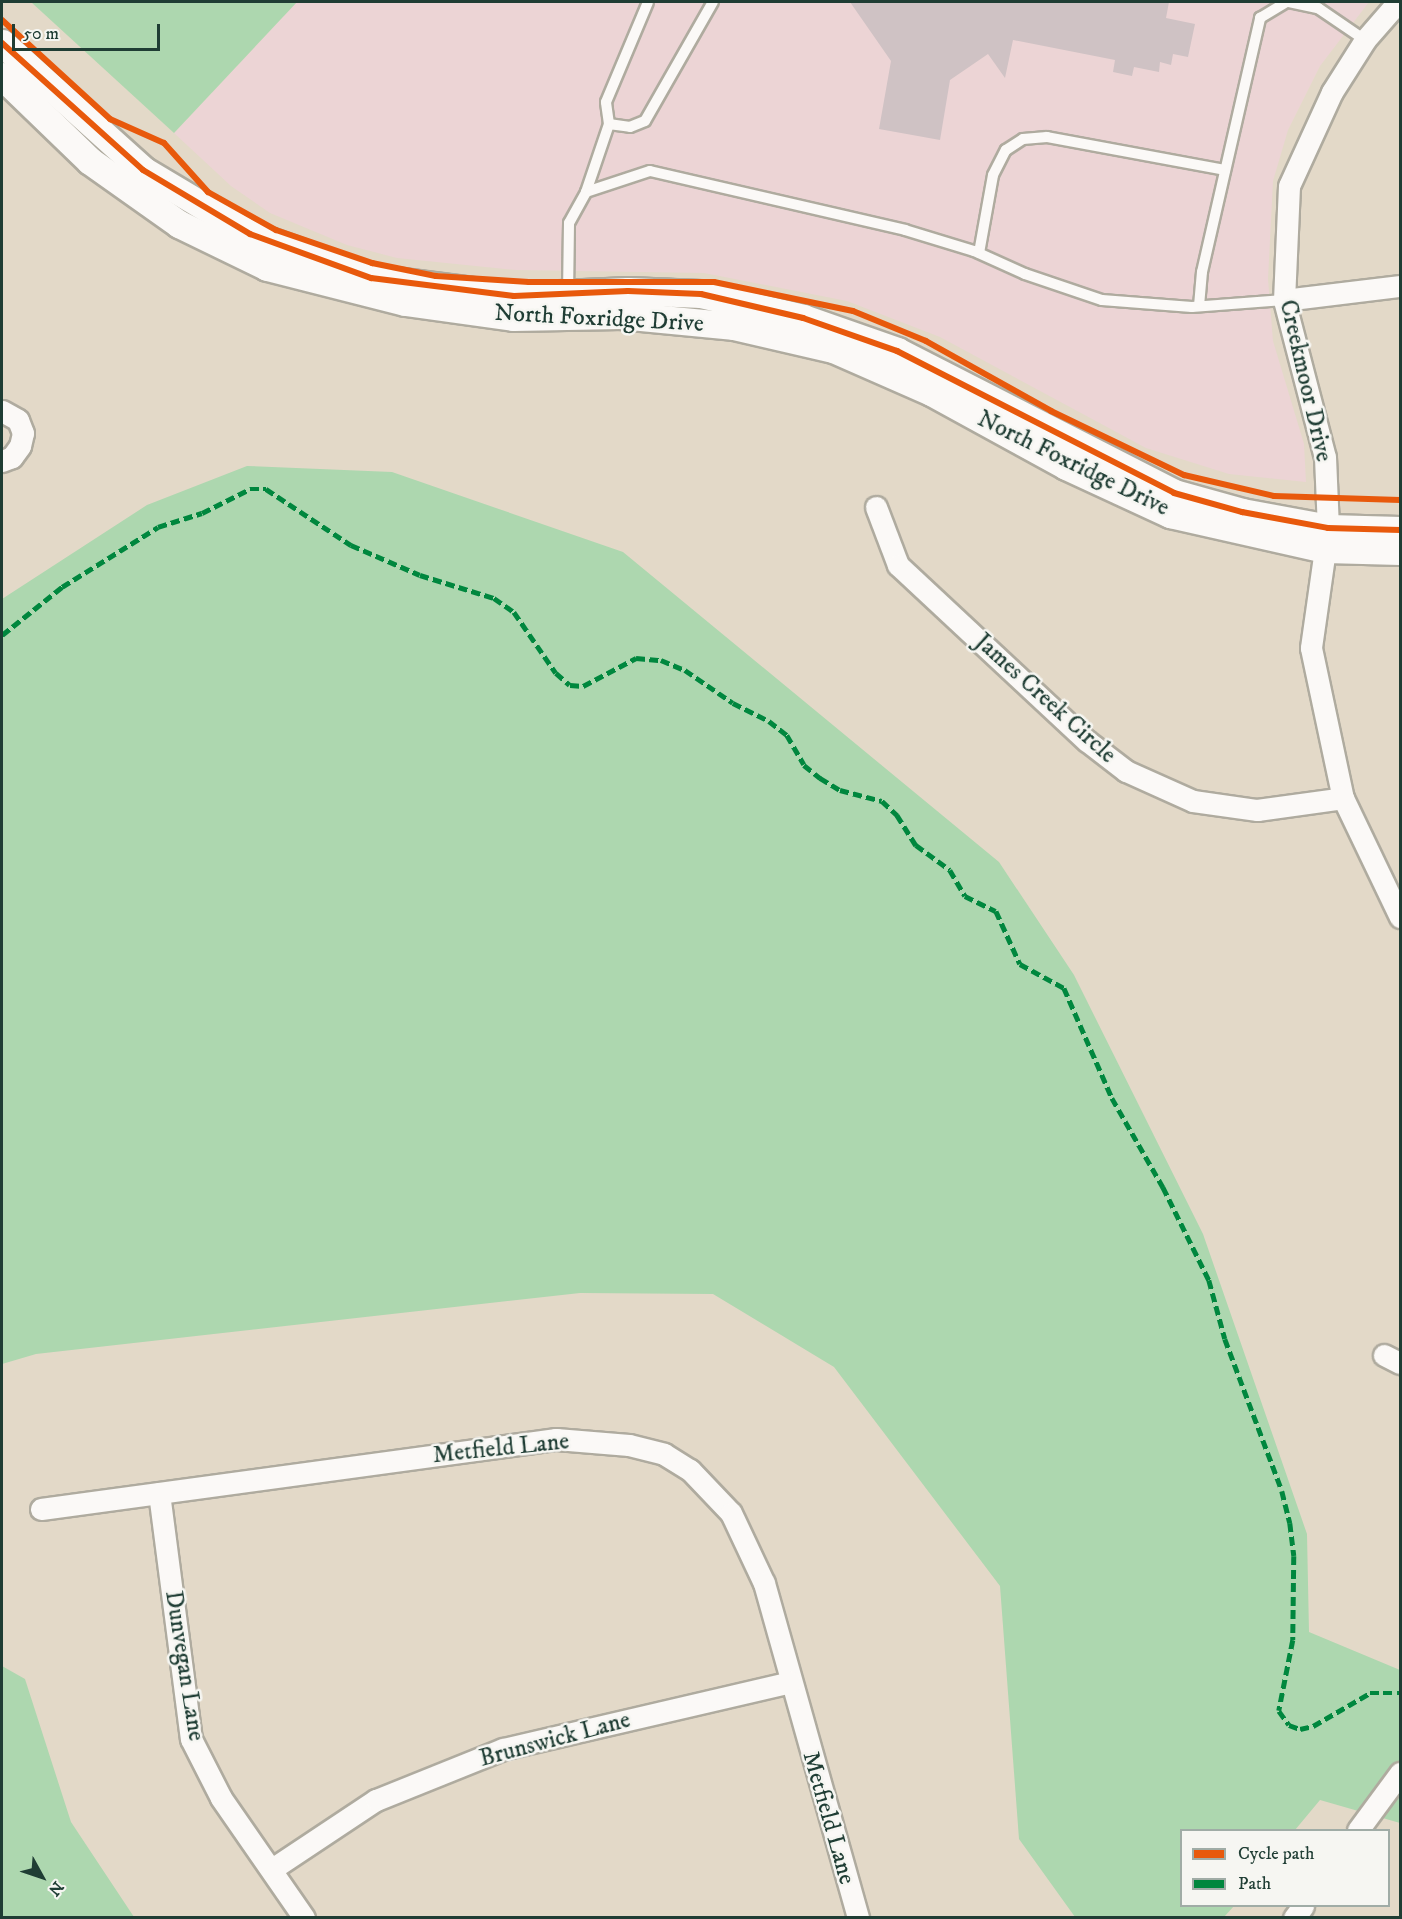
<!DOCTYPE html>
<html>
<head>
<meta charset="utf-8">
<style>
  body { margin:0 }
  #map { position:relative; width:1402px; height:1919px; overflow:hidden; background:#e3d9c8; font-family:"IM FELL DW Pica",serif }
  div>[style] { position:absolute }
  .built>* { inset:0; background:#ecd4d5 }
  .green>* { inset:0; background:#add7af }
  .building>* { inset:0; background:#cfc2c4 }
  .roads { filter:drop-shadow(2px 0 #afab9f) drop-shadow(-2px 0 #afab9f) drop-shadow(0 2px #afab9f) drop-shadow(0 -2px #afab9f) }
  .service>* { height:10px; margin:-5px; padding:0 5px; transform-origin:5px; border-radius:5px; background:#fbf9f7 }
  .minor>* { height:21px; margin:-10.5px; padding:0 10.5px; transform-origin:10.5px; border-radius:10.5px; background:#fbf9f7 }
  .tertiary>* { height:27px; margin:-13.5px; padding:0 13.5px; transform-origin:13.5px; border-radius:13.5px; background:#fbf9f7 }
  .quiet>* { height:4.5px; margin-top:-2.25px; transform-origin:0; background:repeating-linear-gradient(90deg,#00873e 0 9px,transparent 0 13.5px) }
  .cycleway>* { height:6px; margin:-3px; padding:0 3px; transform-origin:3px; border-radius:3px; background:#e8590c }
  span { translate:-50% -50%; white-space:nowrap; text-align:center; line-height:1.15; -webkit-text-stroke:5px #f6f6f2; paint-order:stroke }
  .street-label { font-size:24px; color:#1f3d34 }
  .frame { position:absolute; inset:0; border:3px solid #1f3d34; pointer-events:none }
  .legend { position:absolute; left:1180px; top:1829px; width:210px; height:78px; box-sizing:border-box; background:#f6f6f2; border:2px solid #a0aca6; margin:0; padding:8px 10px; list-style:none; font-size:18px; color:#1f3d34 }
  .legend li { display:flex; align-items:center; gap:12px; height:30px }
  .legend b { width:30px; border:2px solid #a0aca6 }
  .north { position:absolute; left:12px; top:1847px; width:60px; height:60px; -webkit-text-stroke:4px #f6f6f2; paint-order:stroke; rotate:130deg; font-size:16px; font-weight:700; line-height:24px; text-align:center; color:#1f3d34 }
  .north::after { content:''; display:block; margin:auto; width:21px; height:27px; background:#1f3d34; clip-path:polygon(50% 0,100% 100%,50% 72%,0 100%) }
  .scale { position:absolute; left:12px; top:24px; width:148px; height:27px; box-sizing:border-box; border:3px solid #1f3d34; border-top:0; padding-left:8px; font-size:18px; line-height:21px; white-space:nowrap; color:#1f3d34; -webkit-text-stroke:4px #f6f6f2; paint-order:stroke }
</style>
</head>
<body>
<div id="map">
  <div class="built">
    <i style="clip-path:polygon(297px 2px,1369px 2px,1320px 66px,1288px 130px,1273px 181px,1268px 279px,1273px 341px,1304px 444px,1306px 482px,1229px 474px,1146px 448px,940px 337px,847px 301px,704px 273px,516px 270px,397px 258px,347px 245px,270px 213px,231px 186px,174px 133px)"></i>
  </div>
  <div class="green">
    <i style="clip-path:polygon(31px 2px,297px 2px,174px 133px)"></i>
    <i style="clip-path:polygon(247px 466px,392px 472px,623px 552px,999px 862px,1074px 975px,1203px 1234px,1307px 1534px,1309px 1632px,1400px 1670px,1400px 1823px,1320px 1800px,1295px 1830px,1182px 1830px,1182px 1906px,1234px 1906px,1224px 1917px,1075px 1917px,1019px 1839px,1000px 1586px,834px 1367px,713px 1294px,580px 1293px,36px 1354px,2px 1364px,2px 599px,147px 505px)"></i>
    <i style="clip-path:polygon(2px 1666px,25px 1679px,71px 1822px,134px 1917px,2px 1917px)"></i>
  </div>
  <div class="building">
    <i style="clip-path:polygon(850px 2px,1169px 2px,1166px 18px,1195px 24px,1188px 57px,1173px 54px,1171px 65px,1160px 62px,1159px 72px,1134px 67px,1132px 76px,1113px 72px,1115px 60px,1013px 40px,1005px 78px,988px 54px,950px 80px,940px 140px,879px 129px,891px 61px)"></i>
  </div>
  <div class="roads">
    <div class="service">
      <i style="left:1289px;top:2px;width:30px;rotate:12deg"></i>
      <i style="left:1318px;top:8px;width:57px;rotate:34.2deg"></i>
      <i style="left:609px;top:124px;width:21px;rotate:8deg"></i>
      <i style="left:630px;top:127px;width:16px;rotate:-22deg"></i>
      <i style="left:645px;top:121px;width:137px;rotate:-60.3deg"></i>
      <i style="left:586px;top:192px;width:72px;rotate:-71.3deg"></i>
      <i style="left:609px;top:124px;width:22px;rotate:-98deg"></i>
      <i style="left:606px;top:102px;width:108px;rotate:-67.2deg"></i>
      <i style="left:979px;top:253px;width:79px;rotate:-79.8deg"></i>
      <i style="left:993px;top:175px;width:28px;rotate:-63deg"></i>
      <i style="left:1006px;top:150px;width:20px;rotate:-33deg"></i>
      <i style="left:1023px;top:139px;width:24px;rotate:-5deg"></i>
      <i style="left:1047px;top:137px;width:181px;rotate:10.5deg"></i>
      <i style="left:568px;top:295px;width:72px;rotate:-89.2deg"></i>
      <i style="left:569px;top:223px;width:35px;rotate:-61deg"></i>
      <i style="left:586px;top:192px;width:67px;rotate:-18.2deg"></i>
      <i style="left:650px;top:171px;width:262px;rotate:13deg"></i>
      <i style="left:905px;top:230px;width:72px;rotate:16.9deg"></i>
      <i style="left:974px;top:251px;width:56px;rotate:24.3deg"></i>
      <i style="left:1025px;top:274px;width:81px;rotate:18.7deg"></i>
      <i style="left:1102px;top:300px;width:90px;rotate:4.4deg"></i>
      <i style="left:1192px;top:307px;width:92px;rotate:-4.4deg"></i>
      <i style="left:1199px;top:306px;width:34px;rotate:-85deg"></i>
      <i style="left:1202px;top:272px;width:261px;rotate:-77.1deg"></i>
      <i style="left:1260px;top:18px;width:31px;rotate:-31deg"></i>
    </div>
    <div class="minor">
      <i style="left:1398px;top:2px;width:50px;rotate:131deg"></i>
      <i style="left:1365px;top:40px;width:62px;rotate:122.4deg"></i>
      <i style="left:1332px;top:92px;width:103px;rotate:114.6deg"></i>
      <i style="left:1289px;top:186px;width:114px;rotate:92.5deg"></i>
      <i style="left:1284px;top:300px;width:162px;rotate:75.4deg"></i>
      <i style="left:1325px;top:457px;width:71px;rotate:87.6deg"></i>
      <i style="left:1328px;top:528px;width:121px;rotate:98.1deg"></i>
      <i style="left:1311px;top:648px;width:153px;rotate:78deg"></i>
      <i style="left:1343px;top:798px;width:132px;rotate:64.4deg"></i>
      <i style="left:1284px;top:300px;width:117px;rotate:-6.9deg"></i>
      <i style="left:2px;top:411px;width:18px;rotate:29deg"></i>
      <i style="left:18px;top:420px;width:14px;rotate:69deg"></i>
      <i style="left:23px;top:433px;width:13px;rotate:103deg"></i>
      <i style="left:20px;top:446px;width:14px;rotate:126deg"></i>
      <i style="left:12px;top:457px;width:11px;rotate:158deg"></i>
      <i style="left:876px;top:507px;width:62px;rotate:69.2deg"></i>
      <i style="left:898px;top:565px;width:258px;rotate:43deg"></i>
      <i style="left:1087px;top:741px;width:49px;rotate:37.6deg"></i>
      <i style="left:1126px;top:771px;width:73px;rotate:24.1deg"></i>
      <i style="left:1193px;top:801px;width:65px;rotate:8deg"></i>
      <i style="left:1257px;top:810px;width:87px;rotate:-7.9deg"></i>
      <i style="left:1384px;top:1355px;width:18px;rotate:27deg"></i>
      <i style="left:159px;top:1493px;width:248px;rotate:82.6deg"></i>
      <i style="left:191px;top:1739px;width:66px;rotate:63deg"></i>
      <i style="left:221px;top:1798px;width:146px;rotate:55.3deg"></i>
      <i style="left:41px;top:1509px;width:520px;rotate:-7.74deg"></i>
      <i style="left:556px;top:1439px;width:73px;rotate:4.7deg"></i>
      <i style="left:629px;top:1445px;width:36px;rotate:14deg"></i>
      <i style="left:664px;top:1454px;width:31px;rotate:32deg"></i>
      <i style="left:690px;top:1470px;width:59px;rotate:46.4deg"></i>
      <i style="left:731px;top:1513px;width:77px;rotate:64.8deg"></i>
      <i style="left:764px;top:1583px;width:348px;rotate:74.3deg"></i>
      <i style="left:1358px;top:1830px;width:71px;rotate:-53.6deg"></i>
      <i style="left:272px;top:1869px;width:125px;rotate:-33.6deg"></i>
      <i style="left:376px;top:1800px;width:137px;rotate:-21.9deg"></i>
      <i style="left:503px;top:1749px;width:295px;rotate:-13.1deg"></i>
      <i style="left:1294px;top:1918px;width:15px;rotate:-53deg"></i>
    </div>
    <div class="tertiary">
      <i style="left:2px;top:43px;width:190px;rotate:42deg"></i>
      <i style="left:143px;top:170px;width:125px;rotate:30.9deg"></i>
      <i style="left:250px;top:234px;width:129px;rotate:20deg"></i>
      <i style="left:371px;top:278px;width:144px;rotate:7.2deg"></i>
      <i style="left:514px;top:296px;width:114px;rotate:-2.5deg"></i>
      <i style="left:628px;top:291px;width:73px;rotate:2.4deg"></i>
      <i style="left:701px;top:294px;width:105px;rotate:13.2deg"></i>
      <i style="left:803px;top:318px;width:100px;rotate:19.3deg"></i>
      <i style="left:897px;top:351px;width:311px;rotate:27.1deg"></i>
      <i style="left:1174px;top:493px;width:71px;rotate:15.6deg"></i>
      <i style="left:1242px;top:512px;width:87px;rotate:10.5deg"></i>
      <i style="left:1328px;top:528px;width:72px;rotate:1.6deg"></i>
      <i style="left:2px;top:76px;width:122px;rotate:44deg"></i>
      <i style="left:90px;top:161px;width:109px;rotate:35.3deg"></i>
      <i style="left:179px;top:224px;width:98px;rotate:26deg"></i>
      <i style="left:267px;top:267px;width:142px;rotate:14.2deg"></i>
      <i style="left:405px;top:302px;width:109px;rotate:7.9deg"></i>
      <i style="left:513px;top:317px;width:107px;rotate:-1.1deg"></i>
      <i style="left:620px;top:315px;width:115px;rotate:5.5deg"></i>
      <i style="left:734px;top:326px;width:102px;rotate:13.1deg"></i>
      <i style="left:833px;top:349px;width:107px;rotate:23.7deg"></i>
      <i style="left:931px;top:392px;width:154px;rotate:28.7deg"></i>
      <i style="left:1066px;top:466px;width:115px;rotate:24.8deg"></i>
      <i style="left:1170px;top:514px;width:159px;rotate:12.7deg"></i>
      <i style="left:1325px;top:549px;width:75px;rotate:1.5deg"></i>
    </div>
  </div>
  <div class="quiet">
    <i style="left:2px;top:635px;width:77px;rotate:-38.7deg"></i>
    <i style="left:62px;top:587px;width:113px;rotate:-32deg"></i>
    <i style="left:158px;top:527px;width:46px;rotate:-17.7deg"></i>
    <i style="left:202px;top:513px;width:54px;rotate:-26.6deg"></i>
    <i style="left:250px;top:489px;width:16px"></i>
    <i style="left:266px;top:489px;width:102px;rotate:33.4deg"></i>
    <i style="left:351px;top:545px;width:75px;rotate:23.5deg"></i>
    <i style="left:420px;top:575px;width:77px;rotate:17.3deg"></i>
    <i style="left:494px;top:598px;width:24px;rotate:35deg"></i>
    <i style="left:514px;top:612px;width:74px;rotate:55.5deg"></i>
    <i style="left:556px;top:673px;width:18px;rotate:41deg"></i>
    <i style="left:570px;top:685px;width:13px;rotate:4deg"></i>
    <i style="left:583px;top:686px;width:60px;rotate:-27.8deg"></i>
    <i style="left:636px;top:658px;width:25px;rotate:5deg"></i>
    <i style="left:661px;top:660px;width:26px;rotate:23deg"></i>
    <i style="left:685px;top:670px;width:58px;rotate:34.5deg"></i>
    <i style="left:733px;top:703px;width:40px;rotate:26.6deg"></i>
    <i style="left:769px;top:721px;width:23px;rotate:38deg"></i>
    <i style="left:787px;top:735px;width:34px;rotate:60deg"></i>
    <i style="left:804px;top:765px;width:21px;rotate:39deg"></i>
    <i style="left:820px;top:778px;width:23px;rotate:31deg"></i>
    <i style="left:840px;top:790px;width:43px;rotate:14.7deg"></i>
    <i style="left:882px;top:801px;width:21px;rotate:43deg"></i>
    <i style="left:897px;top:815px;width:36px;rotate:58deg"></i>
    <i style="left:916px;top:845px;width:42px;rotate:36.3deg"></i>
    <i style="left:950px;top:870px;width:30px;rotate:60deg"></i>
    <i style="left:965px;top:896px;width:34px;rotate:26deg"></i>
    <i style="left:996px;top:911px;width:58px;rotate:65.6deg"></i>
    <i style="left:1020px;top:964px;width:50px;rotate:28.6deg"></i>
    <i style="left:1064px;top:988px;width:120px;rotate:66.4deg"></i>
    <i style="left:1112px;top:1098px;width:103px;rotate:60.2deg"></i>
    <i style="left:1163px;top:1187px;width:104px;rotate:63.7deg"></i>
    <i style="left:1209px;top:1280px;width:61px;rotate:74.8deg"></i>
    <i style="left:1225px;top:1339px;width:162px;rotate:69.4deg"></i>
    <i style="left:1282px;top:1491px;width:33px;rotate:76deg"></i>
    <i style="left:1290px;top:1523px;width:33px;rotate:83deg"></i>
    <i style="left:1294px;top:1556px;width:84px;rotate:90.7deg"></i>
    <i style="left:1293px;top:1640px;width:72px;rotate:101.2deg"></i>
    <i style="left:1279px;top:1711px;width:17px;rotate:54deg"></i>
    <i style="left:1289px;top:1725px;width:12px;rotate:20deg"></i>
    <i style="left:1300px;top:1729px;width:13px;rotate:-13deg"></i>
    <i style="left:1313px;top:1726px;width:66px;rotate:-30.1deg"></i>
    <i style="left:1370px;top:1693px;width:30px"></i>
  </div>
  <div class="cycleway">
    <i style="left:2px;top:20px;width:147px;rotate:42.5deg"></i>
    <i style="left:110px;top:119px;width:59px;rotate:24deg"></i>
    <i style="left:164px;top:143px;width:66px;rotate:48.1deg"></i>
    <i style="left:208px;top:192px;width:78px;rotate:29.2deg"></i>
    <i style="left:276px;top:230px;width:102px;rotate:19deg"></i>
    <i style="left:372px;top:263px;width:65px;rotate:11.5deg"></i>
    <i style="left:436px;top:276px;width:93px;rotate:3.7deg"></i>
    <i style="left:529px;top:282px;width:185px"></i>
    <i style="left:714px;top:282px;width:142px;rotate:11.8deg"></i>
    <i style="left:853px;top:311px;width:79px;rotate:22.3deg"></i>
    <i style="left:926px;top:341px;width:143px;rotate:29.2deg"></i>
    <i style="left:1051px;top:411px;width:148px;rotate:25.7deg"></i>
    <i style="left:1184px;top:475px;width:92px;rotate:13.1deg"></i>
    <i style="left:1274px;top:496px;width:126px;rotate:1.8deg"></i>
    <i style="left:2px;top:43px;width:190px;rotate:42deg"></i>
    <i style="left:143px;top:170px;width:125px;rotate:30.9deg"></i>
    <i style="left:250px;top:234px;width:129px;rotate:20deg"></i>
    <i style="left:371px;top:278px;width:144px;rotate:7.2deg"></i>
    <i style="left:514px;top:296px;width:114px;rotate:-2.5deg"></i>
    <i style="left:628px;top:291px;width:73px;rotate:2.4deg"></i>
    <i style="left:701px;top:294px;width:105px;rotate:13.2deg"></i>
    <i style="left:803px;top:318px;width:100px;rotate:19.3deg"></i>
    <i style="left:897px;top:351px;width:311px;rotate:27.1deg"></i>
    <i style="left:1174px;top:493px;width:71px;rotate:15.6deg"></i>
    <i style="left:1242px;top:512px;width:87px;rotate:10.5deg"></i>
    <i style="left:1328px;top:528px;width:72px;rotate:1.6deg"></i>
  </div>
  <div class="street-label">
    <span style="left:599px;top:319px;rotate:3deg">North Foxridge Drive</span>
    <span style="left:1305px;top:381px;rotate:77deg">Creekmoor Drive</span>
    <span style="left:1073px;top:464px;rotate:26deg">North Foxridge Drive</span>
    <span style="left:1045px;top:699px;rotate:42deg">James Creek Circle</span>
    <span style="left:501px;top:1449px;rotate:-6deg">Metfield Lane</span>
    <span style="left:184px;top:1666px;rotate:81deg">Dunvegan Lane</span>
    <span style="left:555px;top:1740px;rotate:-15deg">Brunswick Lane</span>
    <span style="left:828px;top:1818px;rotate:74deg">Metfield Lane</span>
  </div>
  <div class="frame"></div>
  <ul class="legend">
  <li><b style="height:8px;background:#e8590c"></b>Cycle path</li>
  <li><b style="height:8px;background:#00873e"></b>Path</li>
  </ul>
  <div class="north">N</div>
  <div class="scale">50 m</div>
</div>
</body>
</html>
